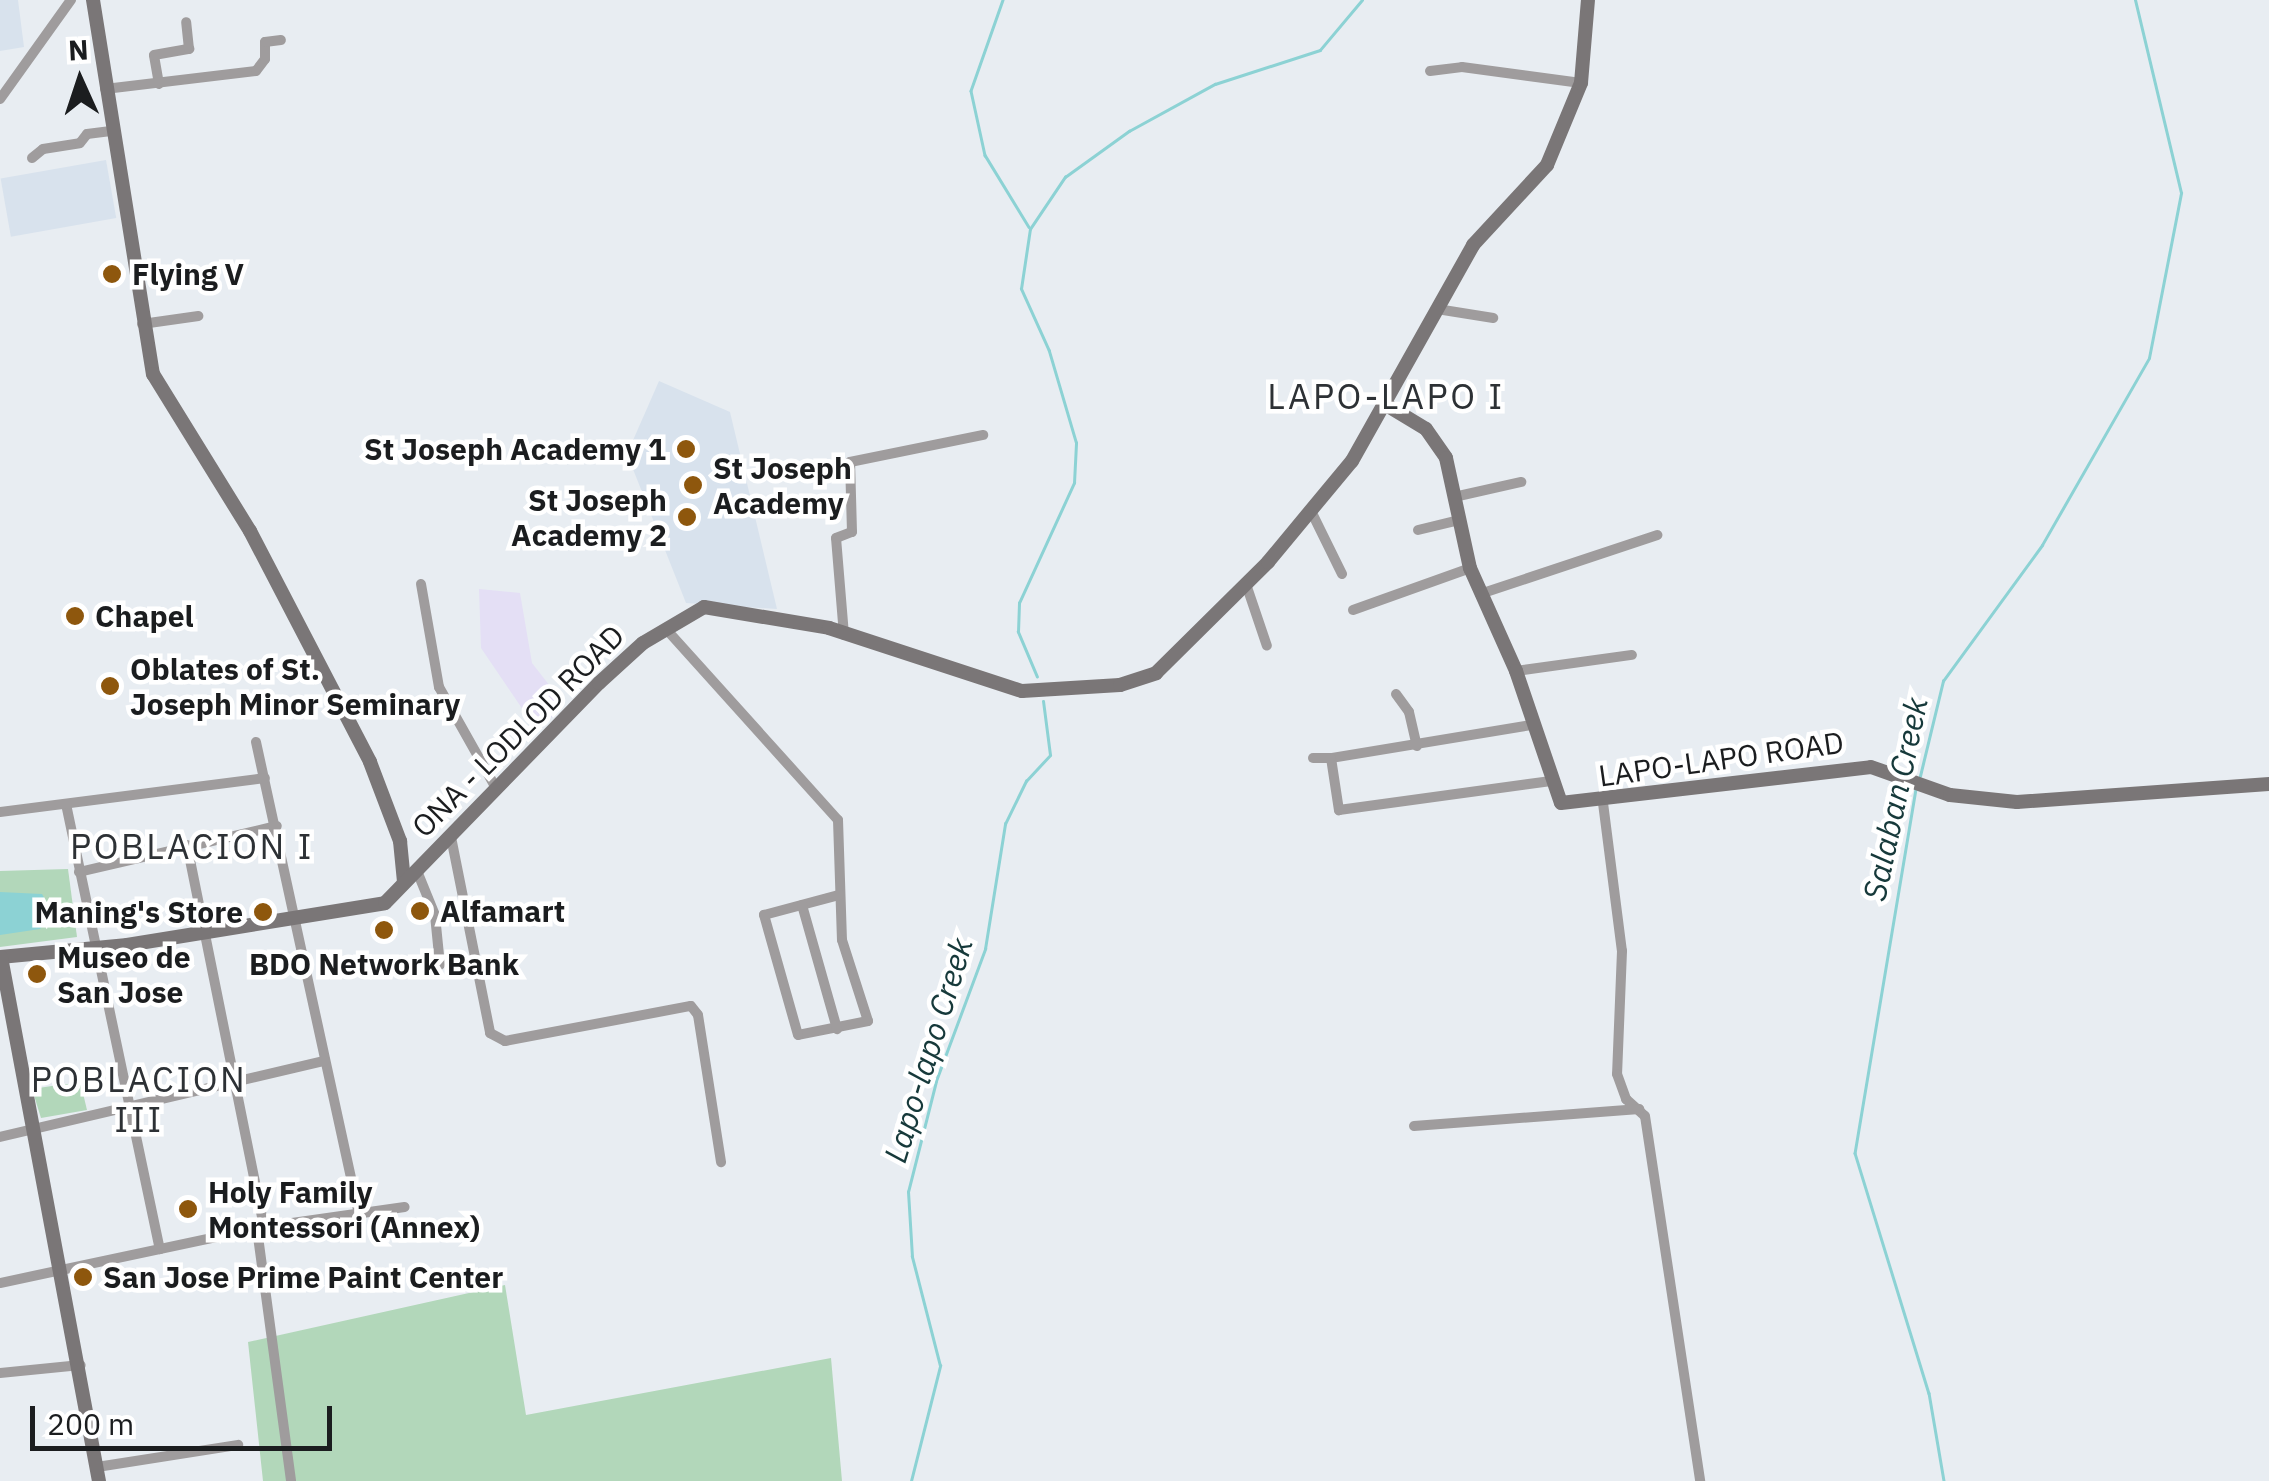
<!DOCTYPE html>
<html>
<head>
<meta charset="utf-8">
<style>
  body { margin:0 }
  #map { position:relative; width:2269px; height:1481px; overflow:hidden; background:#e8edf2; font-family:"IBM Plex Sans",sans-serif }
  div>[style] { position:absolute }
  .commercial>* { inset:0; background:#e4dff5 }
  .built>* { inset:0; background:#d8e2ed; transform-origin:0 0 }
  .green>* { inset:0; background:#b2d7ba }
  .water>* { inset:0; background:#8cd2d4 }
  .stream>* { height:2.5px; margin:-1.25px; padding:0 1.25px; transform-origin:1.25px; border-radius:1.25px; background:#8cd2d4 }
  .street>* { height:10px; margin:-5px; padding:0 5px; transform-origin:5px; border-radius:5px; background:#9f9c9d }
  .secondary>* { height:14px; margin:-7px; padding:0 7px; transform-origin:7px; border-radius:7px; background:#7a7677 }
  .dots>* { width:28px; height:28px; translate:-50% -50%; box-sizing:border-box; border:5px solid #fff; border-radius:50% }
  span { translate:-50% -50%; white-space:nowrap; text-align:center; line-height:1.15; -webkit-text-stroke:9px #fff; paint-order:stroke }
  .poi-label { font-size:30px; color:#1b1d1f; font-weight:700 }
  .left { translate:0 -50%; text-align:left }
  .right { translate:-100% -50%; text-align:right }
  .street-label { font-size:30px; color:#1b1d1f }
  .water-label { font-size:32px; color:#16393a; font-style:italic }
  .quarter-label { font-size:35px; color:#2d3135; letter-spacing:2.5px }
  .north { position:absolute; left:30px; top:30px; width:100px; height:100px; -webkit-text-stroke:8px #fff; paint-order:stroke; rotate:357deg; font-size:28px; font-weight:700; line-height:40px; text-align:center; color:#1b1d1f }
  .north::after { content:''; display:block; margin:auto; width:35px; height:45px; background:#1b1d1f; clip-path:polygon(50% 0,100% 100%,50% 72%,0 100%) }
  .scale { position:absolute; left:30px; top:1406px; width:302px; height:45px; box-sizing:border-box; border:5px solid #1b1d1f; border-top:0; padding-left:12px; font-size:30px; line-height:35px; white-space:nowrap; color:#1b1d1f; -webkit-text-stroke:8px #fff; paint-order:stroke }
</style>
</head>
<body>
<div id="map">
  <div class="commercial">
    <i style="clip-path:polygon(479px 589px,520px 593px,532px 663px,564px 704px,538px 732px,481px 648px)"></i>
  </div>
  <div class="built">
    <i style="clip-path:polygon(0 0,18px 0,24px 47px,0 51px)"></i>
    <i style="left:106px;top:160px;width:59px;height:107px;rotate:80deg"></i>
    <i style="clip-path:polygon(659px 381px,730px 412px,777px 609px,686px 603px,627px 454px)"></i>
  </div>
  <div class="green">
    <i style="clip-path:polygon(68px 869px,77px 937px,0 947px,0 871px)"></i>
    <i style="clip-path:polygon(65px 1084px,81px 1085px,87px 1110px,41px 1118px,32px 1089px)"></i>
    <i style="clip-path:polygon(505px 1285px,526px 1415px,831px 1358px,842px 1481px,263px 1481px,248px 1342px)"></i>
  </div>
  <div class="water">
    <i style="clip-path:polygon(0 892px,42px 894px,53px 913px,40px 929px,0 935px)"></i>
  </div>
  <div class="stream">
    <i style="left:1003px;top:0;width:96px;rotate:109.4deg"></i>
    <i style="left:971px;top:91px;width:66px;rotate:77.7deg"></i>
    <i style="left:985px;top:155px;width:84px;rotate:58.6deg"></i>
    <i style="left:1037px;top:677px;width:49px;rotate:-112.9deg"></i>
    <i style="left:1018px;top:632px;width:29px;rotate:-88deg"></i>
    <i style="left:1019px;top:603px;width:132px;rotate:-65.4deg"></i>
    <i style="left:1074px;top:483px;width:40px;rotate:-87.1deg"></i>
    <i style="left:1076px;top:443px;width:96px;rotate:-106.4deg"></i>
    <i style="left:1049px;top:351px;width:68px;rotate:-114.3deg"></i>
    <i style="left:1021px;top:289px;width:61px;rotate:-81.5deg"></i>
    <i style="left:1030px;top:229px;width:63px;rotate:-56.1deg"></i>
    <i style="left:1065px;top:177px;width:79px;rotate:-35.7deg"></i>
    <i style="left:1129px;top:131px;width:98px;rotate:-28.7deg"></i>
    <i style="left:1215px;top:84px;width:110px;rotate:-17.9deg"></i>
    <i style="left:1320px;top:50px;width:65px;rotate:-50deg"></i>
    <i style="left:1920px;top:776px;width:98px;rotate:-76.4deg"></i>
    <i style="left:1943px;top:681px;width:168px;rotate:-53.9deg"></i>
    <i style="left:2042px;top:545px;width:215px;rotate:-60.2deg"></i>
    <i style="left:2149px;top:358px;width:168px;rotate:-79deg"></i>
    <i style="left:2181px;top:193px;width:198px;rotate:-103.4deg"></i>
    <i style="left:1916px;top:789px;width:369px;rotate:99.5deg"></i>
    <i style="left:1855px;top:1153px;width:251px;rotate:72.9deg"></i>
    <i style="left:1929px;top:1393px;width:89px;rotate:80.3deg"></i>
    <i style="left:911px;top:1481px;width:119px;rotate:-75.8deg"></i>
    <i style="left:940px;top:1366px;width:113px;rotate:-104.4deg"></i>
    <i style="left:912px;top:1257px;width:65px;rotate:-93.5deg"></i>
    <i style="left:908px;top:1192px;width:114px;rotate:-75.8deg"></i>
    <i style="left:936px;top:1081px;width:141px;rotate:-69.6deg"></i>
    <i style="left:985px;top:949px;width:127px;rotate:-80.9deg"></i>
    <i style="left:1005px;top:824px;width:48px;rotate:-64deg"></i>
    <i style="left:1026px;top:781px;width:35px;rotate:-47deg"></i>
    <i style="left:1050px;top:755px;width:54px;rotate:-97.4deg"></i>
  </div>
  <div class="street">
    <i style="left:1430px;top:71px;width:32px;rotate:-7deg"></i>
    <i style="left:1462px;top:67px;width:120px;rotate:7.7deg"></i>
    <i style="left:159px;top:84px;width:29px;rotate:-100deg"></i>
    <i style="left:154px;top:55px;width:36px;rotate:-10deg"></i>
    <i style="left:189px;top:49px;width:27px;rotate:-96deg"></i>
    <i style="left:105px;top:89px;width:152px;rotate:-6.8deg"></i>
    <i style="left:256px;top:71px;width:15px;rotate:-53deg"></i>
    <i style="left:265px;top:59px;width:17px;rotate:-90deg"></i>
    <i style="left:265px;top:42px;width:16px;rotate:-7deg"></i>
    <i style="left:0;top:99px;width:122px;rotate:-54.4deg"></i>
    <i style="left:32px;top:158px;width:14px;rotate:-39deg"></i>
    <i style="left:43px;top:149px;width:37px;rotate:-9deg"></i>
    <i style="left:80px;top:143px;width:11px;rotate:-52deg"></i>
    <i style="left:87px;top:134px;width:24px;rotate:-7deg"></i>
    <i style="left:1437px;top:309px;width:57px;rotate:9.1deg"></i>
    <i style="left:142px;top:324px;width:57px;rotate:-8.1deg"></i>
    <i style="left:1454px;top:497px;width:69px;rotate:-12.6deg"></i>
    <i style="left:1312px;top:513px;width:68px;rotate:63.8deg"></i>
    <i style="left:1418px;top:530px;width:42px;rotate:-13.7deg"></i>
    <i style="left:421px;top:584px;width:105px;rotate:80.1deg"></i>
    <i style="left:439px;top:687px;width:116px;rotate:60.6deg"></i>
    <i style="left:1246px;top:584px;width:65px;rotate:71.3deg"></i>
    <i style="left:1480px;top:594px;width:187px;rotate:-18.4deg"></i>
    <i style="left:1353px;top:610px;width:124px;rotate:-19.7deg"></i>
    <i style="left:666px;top:629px;width:257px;rotate:48deg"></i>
    <i style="left:838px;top:820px;width:120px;rotate:88.1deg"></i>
    <i style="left:842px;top:940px;width:85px;rotate:72.2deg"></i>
    <i style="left:868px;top:1021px;width:71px;rotate:168.7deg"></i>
    <i style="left:798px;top:1035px;width:125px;rotate:-105.8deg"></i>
    <i style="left:764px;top:915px;width:78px;rotate:-14.9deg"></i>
    <i style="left:844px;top:635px;width:97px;rotate:-94.7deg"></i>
    <i style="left:836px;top:538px;width:17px;rotate:-21deg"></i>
    <i style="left:852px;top:532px;width:70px;rotate:-91.6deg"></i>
    <i style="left:850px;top:462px;width:136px;rotate:-11.5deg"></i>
    <i style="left:1516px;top:671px;width:117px;rotate:-7.9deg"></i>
    <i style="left:1396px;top:694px;width:22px;rotate:54deg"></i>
    <i style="left:1409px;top:712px;width:35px;rotate:77deg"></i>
    <i style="left:1531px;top:725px;width:203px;rotate:170.6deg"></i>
    <i style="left:1331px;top:758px;width:53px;rotate:81.3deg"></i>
    <i style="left:1339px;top:810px;width:214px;rotate:-7.8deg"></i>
    <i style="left:256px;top:742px;width:480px;rotate:77.7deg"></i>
    <i style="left:1313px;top:758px;width:18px"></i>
    <i style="left:1603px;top:803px;width:149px;rotate:82.7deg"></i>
    <i style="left:1622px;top:951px;width:123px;rotate:92.3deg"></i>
    <i style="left:1617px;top:1074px;width:27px;rotate:70deg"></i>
    <i style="left:1626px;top:1099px;width:25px;rotate:42deg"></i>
    <i style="left:1645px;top:1116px;width:369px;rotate:81.4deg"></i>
    <i style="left:66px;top:804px;width:455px;rotate:78.1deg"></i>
    <i style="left:0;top:812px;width:267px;rotate:-7.3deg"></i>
    <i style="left:451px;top:837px;width:200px;rotate:78.7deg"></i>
    <i style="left:490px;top:1033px;width:17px;rotate:28deg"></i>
    <i style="left:505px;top:1041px;width:189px;rotate:-10.7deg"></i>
    <i style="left:691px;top:1006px;width:11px;rotate:52deg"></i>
    <i style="left:698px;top:1015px;width:149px;rotate:81.1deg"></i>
    <i style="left:187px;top:845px;width:390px;rotate:78.6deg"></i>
    <i style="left:417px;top:871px;width:48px;rotate:67.8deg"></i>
    <i style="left:435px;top:915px;width:50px;rotate:84.3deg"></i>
    <i style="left:79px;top:872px;width:203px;rotate:-13.1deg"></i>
    <i style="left:802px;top:905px;width:129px;rotate:74.2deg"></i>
    <i style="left:1414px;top:1126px;width:226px;rotate:-4.3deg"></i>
    <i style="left:0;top:1137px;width:333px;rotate:-13.2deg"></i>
    <i style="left:257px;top:1229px;width:254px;rotate:82.3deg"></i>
    <i style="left:0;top:1283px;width:270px;rotate:-12deg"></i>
    <i style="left:264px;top:1227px;width:142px;rotate:-8.1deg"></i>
    <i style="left:0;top:1373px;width:81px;rotate:-5.6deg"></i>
    <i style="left:97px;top:1467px;width:143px;rotate:-8.9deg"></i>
  </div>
  <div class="secondary">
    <i style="left:93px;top:0;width:379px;rotate:80.9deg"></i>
    <i style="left:153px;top:374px;width:185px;rotate:58.3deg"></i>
    <i style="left:250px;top:531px;width:260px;rotate:62.5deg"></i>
    <i style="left:370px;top:762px;width:85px;rotate:69.2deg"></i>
    <i style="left:400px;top:841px;width:41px;rotate:84.4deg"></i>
    <i style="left:1388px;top:406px;width:44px;rotate:31.2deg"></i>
    <i style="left:1426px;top:429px;width:35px;rotate:55deg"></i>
    <i style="left:1446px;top:458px;width:113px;rotate:77.7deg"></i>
    <i style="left:1470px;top:568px;width:113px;rotate:65.9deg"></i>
    <i style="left:1516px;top:671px;width:139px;rotate:71.2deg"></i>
    <i style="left:1561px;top:803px;width:312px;rotate:-6.6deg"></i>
    <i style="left:1871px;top:767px;width:84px;rotate:19.5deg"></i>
    <i style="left:1950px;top:795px;width:67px;rotate:6deg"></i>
    <i style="left:2017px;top:802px;width:253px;rotate:-4.1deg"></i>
    <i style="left:0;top:957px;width:128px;rotate:-5.4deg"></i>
    <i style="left:127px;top:945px;width:261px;rotate:-9.2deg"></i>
    <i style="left:385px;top:903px;width:307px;rotate:-45.8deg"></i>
    <i style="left:599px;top:683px;width:59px;rotate:-42.3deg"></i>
    <i style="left:643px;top:643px;width:71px;rotate:-30.5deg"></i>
    <i style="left:704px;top:607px;width:127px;rotate:9.5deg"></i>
    <i style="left:829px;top:628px;width:203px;rotate:18.1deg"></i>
    <i style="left:1022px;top:691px;width:98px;rotate:-3.5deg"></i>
    <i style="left:1120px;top:685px;width:38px;rotate:-18deg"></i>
    <i style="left:1156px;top:673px;width:158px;rotate:-44.7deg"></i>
    <i style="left:1268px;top:562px;width:131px;rotate:-50.3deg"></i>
    <i style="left:1352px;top:461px;width:248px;rotate:-60.7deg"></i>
    <i style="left:1473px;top:245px;width:109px;rotate:-47.2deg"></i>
    <i style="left:1547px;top:165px;width:89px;rotate:-67.5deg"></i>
    <i style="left:1581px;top:83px;width:83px;rotate:-85.2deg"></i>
    <i style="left:1px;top:957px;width:533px;rotate:79.41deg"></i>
  </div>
  <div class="dots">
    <i style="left:112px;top:274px;background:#8e570d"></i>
    <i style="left:686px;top:449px;background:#8e570d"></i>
    <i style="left:693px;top:485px;background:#8e570d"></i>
    <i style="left:687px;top:517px;background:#8e570d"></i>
    <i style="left:75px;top:616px;background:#8e570d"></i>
    <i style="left:110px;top:686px;background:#8e570d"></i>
    <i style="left:420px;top:911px;background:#8e570d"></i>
    <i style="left:263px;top:912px;background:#8e570d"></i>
    <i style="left:384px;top:930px;background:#8e570d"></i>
    <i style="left:37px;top:974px;background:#8e570d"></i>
    <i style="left:188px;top:1209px;background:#8e570d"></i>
    <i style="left:83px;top:1277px;background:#8e570d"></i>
  </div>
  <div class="poi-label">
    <span class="left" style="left:132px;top:274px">Flying V</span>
    <span class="right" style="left:666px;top:449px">St Joseph Academy 1</span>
    <span class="left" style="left:713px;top:485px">St Joseph<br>Academy</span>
    <span class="right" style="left:667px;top:517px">St Joseph<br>Academy 2</span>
    <span class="left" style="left:95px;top:616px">Chapel</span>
    <span class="left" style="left:130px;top:686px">Oblates of St.<br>Joseph Minor Seminary</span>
    <span class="left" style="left:440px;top:911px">Alfamart</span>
    <span class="right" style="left:243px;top:912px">Maning's Store</span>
    <span class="left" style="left:57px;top:974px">Museo de<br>San Jose</span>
    <span style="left:384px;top:964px">BDO Network Bank</span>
    <span class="left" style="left:208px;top:1209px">Holy Family<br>Montessori (Annex)</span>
    <span class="left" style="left:103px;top:1277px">San Jose Prime Paint Center</span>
  </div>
  <div class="street-label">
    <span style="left:518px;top:731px;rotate:-45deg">ONA - LODLOD ROAD</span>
    <span style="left:1721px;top:759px;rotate:-8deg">LAPO-LAPO ROAD</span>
  </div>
  <div class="water-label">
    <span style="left:1895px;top:799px;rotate:-78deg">Salaban Creek</span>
    <span style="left:928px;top:1050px;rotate:-73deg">Lapo-lapo Creek</span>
  </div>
  <div class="quarter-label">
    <span style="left:1386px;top:396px">LAPO-LAPO I</span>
    <span style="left:192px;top:846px">POBLACION I</span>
    <span style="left:139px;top:1099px">POBLACION<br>III</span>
  </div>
  <div class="north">N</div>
  <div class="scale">200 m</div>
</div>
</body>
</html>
